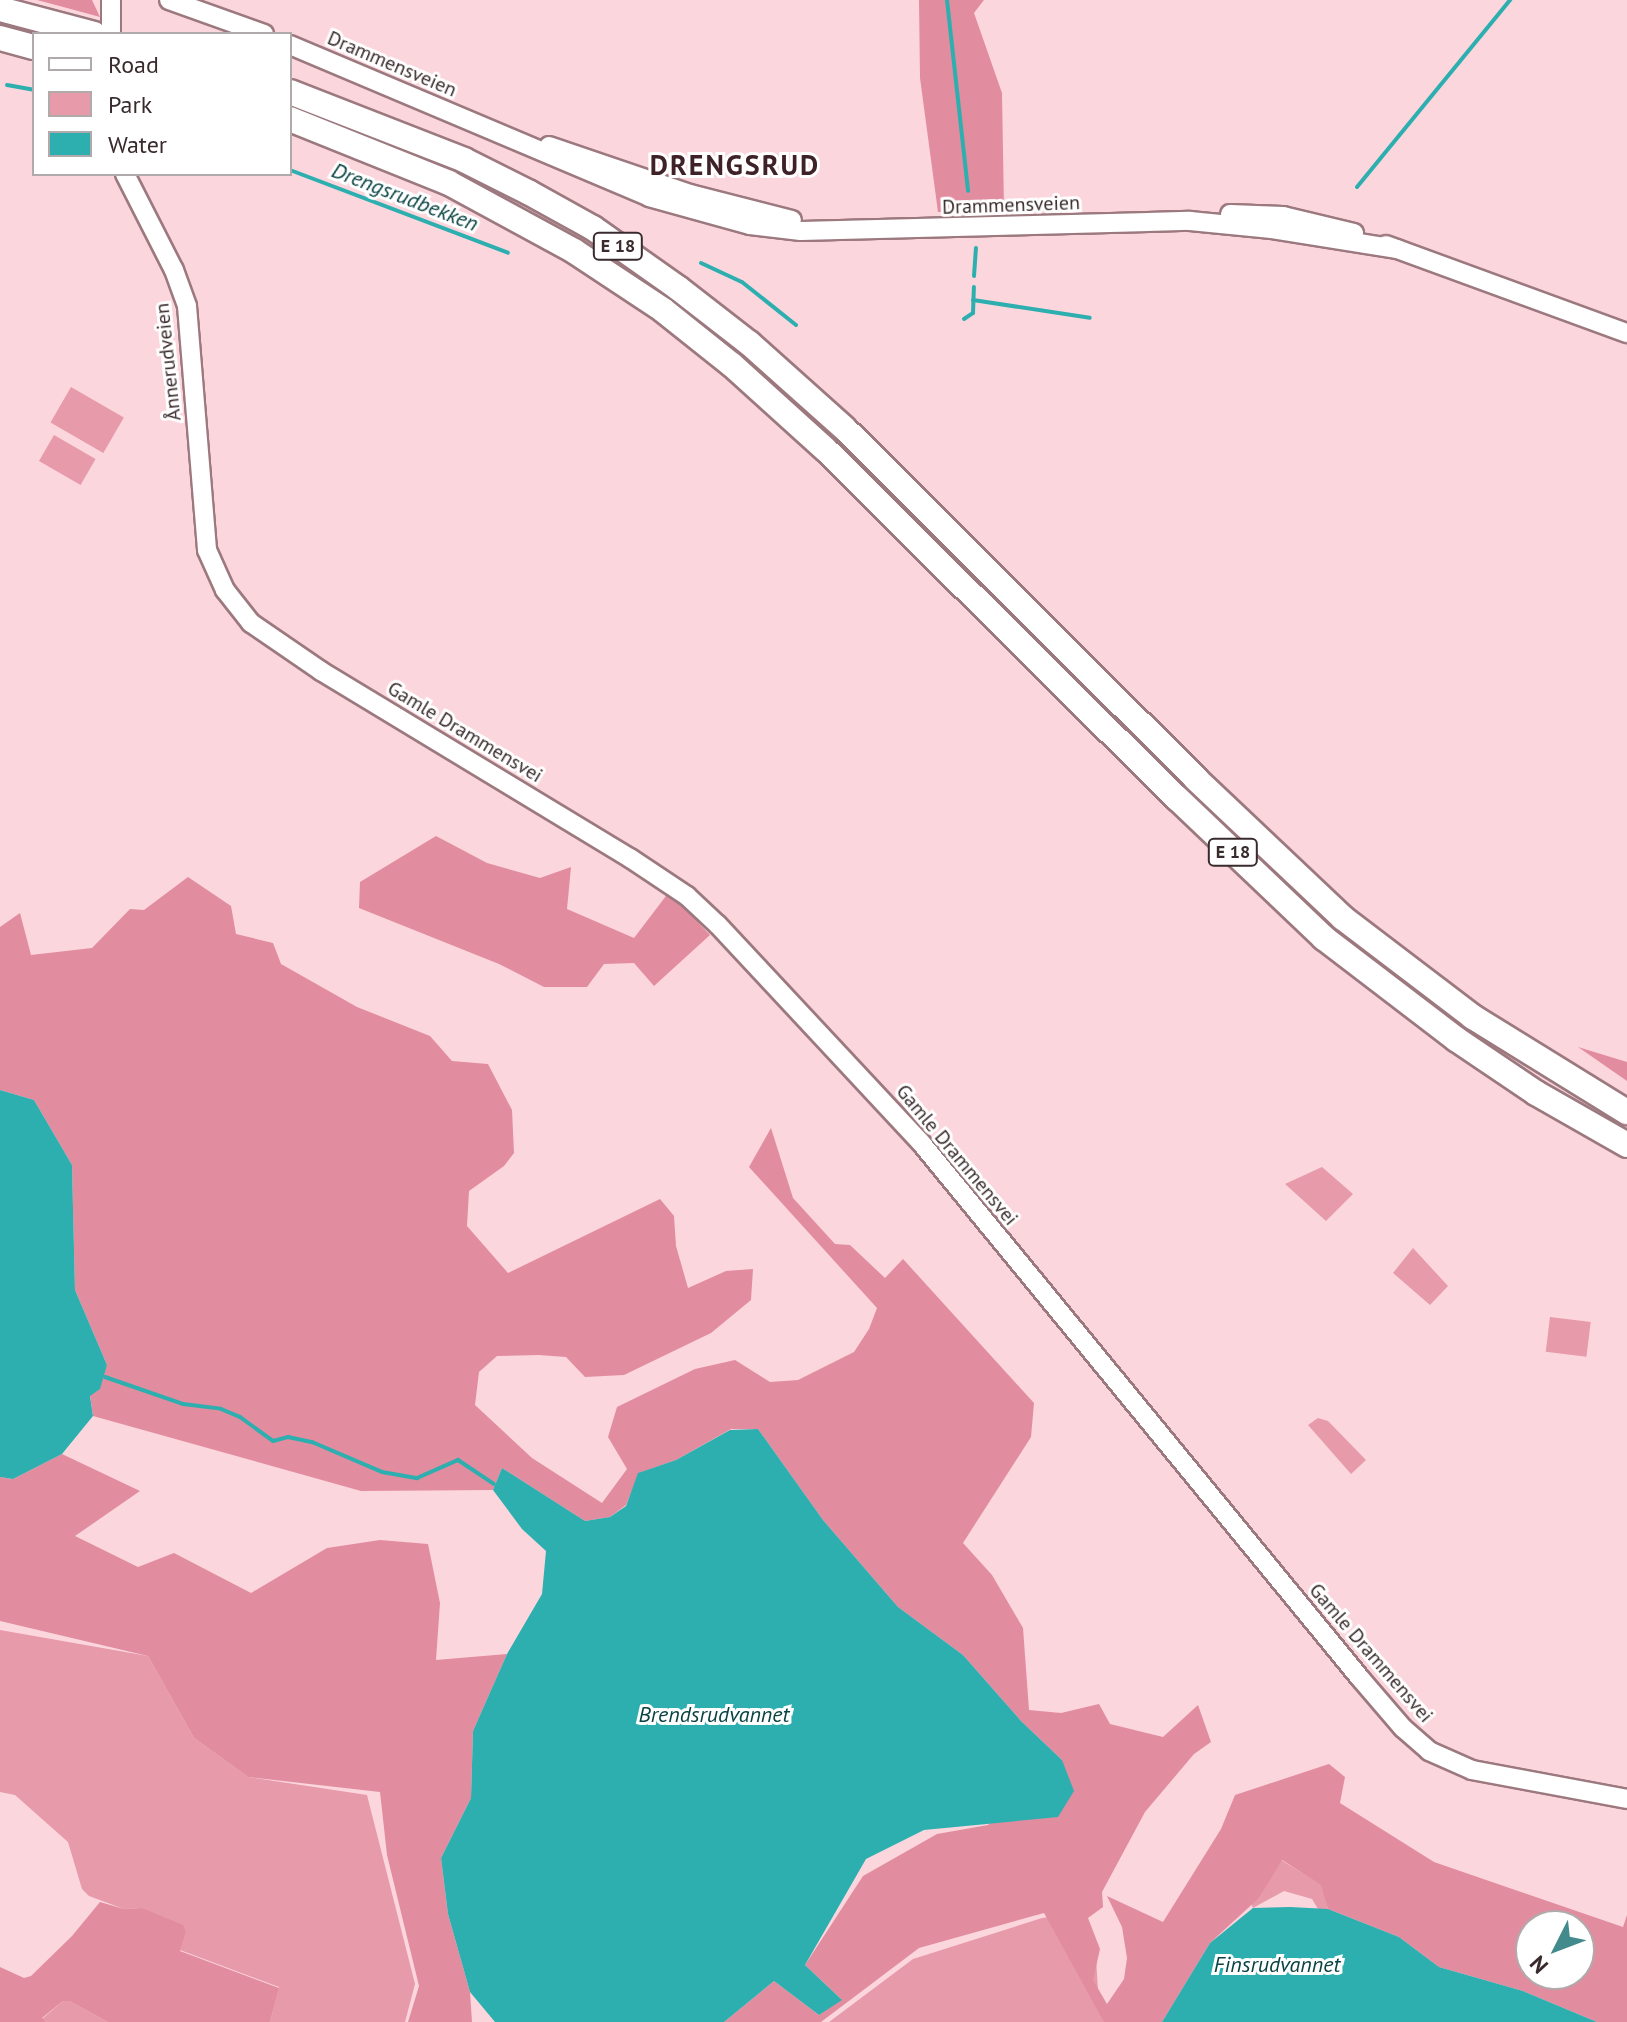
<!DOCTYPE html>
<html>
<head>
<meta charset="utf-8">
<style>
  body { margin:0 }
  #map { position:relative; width:1627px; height:2022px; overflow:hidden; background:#fcd6dd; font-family:"PT Sans",sans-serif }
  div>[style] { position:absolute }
  .green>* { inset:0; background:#e79aaa; transform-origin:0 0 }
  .forest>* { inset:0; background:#e28c9f }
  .water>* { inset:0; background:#2dafb0 }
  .stream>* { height:4px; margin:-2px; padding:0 2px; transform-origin:2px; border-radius:2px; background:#2dafb0 }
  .roads { filter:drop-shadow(2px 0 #9c797f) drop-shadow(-2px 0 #9c797f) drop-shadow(0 2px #9c797f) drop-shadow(0 -2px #9c797f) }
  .secondary>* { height:18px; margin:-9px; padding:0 9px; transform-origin:9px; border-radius:9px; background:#fff }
  .highway>* { height:24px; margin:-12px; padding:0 12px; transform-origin:12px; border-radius:12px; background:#fff }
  span { translate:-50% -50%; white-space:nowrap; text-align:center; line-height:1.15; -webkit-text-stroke:6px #fff; paint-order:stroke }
  .shield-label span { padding:2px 6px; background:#fff; border:2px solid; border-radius:6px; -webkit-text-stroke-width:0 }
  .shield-label { font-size:18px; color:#392b2d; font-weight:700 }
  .street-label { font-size:20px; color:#392b2d }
  .water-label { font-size:22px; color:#0a4343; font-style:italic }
  .district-label { font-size:28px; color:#3e2228; font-weight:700; letter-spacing:2px }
  .legend { position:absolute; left:32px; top:32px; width:260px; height:144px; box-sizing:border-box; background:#fff; border:2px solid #b0aaab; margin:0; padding:10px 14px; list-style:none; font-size:24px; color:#392b2d }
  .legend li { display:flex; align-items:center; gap:16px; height:40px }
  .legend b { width:40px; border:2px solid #b0aaab }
  .north { position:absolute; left:1515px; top:1910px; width:80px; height:80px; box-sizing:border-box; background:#fff; border:2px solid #b0aaab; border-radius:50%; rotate:228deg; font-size:22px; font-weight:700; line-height:32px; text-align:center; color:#392b2d }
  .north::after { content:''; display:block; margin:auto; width:28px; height:36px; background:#428a8b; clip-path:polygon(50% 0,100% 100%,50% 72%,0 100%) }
</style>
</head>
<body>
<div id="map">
  <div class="green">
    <i style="left:71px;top:387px;width:61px;height:41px;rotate:30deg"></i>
    <i style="left:54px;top:435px;width:48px;height:30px;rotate:30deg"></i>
    <i style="clip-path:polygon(1322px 1167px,1353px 1194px,1326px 1221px,1285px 1184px)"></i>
    <i style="clip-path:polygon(1413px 1248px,1448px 1286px,1430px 1305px,1393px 1273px)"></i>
    <i style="left:1550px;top:1317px;width:41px;height:35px;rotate:7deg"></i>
    <i style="clip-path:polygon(1318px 1418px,1328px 1421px,1366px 1460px,1351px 1474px,1308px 1425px)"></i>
    <i style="clip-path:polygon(0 1630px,148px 1656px,194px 1738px,248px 1777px,367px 1795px,415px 1984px,405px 2022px,270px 2022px,279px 1987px,180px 1950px,186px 1933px,142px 1908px,124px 1909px,89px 1896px,82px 1889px,68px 1842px,15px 1795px,0 1792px)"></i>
    <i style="clip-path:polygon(1281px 1860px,1322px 1885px,1328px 1909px,1318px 1909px,1312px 1899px,1284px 1891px,1253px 1908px,1251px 1904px,1260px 1897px)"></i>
    <i style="clip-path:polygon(1082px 1913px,1095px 1941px,1099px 2007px,1104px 2022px,829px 2022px,913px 1959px,1042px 1918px)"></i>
    <i style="clip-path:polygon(63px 2001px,69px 2001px,108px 2022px,46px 2022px,42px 2019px)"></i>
  </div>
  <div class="forest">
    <i style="clip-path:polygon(37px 0,92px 0,100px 17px,67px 8px)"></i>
    <i style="clip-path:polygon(919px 0,984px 0,974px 13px,1002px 93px,1004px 210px,938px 212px,920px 78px)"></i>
    <i style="clip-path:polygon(436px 836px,487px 863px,540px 878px,571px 867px,567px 909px,634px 938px,669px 892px,710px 935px,654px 986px,634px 963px,604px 964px,587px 987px,544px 987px,499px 964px,359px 908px,360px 882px)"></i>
    <i style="clip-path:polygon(evenodd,188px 877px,231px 906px,236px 934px,273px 943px,281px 964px,357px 1007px,430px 1036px,452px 1061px,488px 1064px,512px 1110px,514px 1153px,504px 1166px,469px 1191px,467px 1226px,508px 1273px,660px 1199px,674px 1216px,676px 1246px,688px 1288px,726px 1271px,753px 1269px,751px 1300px,711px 1333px,624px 1375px,585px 1377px,566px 1357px,539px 1355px,497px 1356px,479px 1372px,475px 1405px,532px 1458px,602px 1503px,627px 1469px,608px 1437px,617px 1407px,695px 1369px,735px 1360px,770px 1382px,798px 1380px,854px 1352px,869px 1329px,877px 1308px,749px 1167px,771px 1128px,793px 1198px,835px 1244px,850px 1245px,885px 1278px,903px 1259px,1034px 1403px,1031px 1437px,963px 1543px,992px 1575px,1023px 1628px,1029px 1710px,1061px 1713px,1099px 1704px,1110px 1724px,1163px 1737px,1198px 1705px,1211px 1742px,1194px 1754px,1145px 1812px,1102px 1892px,1103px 1907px,1088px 1918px,1100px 1949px,1093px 1980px,1107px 2004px,1124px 1979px,1127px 1958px,1122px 1927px,1107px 1896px,1163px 1922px,1221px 1829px,1235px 1795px,1329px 1764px,1345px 1777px,1340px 1803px,1434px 1862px,1623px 1927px,1627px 1915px,1627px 2022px,1597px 2022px,1523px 1991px,1439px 1967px,1399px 1937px,1328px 1909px,1321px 1885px,1282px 1860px,1260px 1897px,1210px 1943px,1162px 2022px,1104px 2022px,1044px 1913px,919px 1948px,821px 2022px,724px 2022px,774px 1981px,819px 2015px,841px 1999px,805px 1965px,863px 1876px,937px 1834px,988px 1825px,1062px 1760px,1021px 1721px,963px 1655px,898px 1607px,823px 1520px,758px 1429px,731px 1429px,676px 1460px,639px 1473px,626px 1505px,610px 1517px,585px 1521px,502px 1468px,493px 1490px,361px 1491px,93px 1416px,90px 1395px,107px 1365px,75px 1290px,72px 1165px,34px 1100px,0 1090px,0 927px,20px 913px,31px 955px,92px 948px,130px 909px,144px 910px,188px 877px,1531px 1926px,1579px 1926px,1579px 1974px,1531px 1974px,1531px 1926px)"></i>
    <i style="clip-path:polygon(1578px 1047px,1627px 1062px,1627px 1081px)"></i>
    <i style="clip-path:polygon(62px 1454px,140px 1491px,75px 1536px,138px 1567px,174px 1553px,251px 1593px,327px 1548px,380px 1540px,428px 1544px,440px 1603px,436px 1660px,507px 1654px,473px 1731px,471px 1798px,441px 1858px,448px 1914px,470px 1992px,472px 2022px,408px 2022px,419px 1986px,387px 1855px,380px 1792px,248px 1777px,194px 1738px,148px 1656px,0 1621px,0 1477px,13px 1479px)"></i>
    <i style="clip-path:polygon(100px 1902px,124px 1909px,142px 1908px,183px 1925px,186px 1933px,180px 1951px,279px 1988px,270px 2022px,108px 2022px,69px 2001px,63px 2001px,42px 2018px,46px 2022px,0 2022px,0 1967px,24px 1978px,31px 1976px,72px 1936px)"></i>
  </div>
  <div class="water">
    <i style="clip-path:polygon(0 1090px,34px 1100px,72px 1165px,75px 1290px,107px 1365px,100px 1389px,90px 1396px,93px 1416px,62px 1454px,13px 1479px,0 1477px)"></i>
    <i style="clip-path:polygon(758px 1429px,823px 1520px,898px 1607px,963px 1655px,1021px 1721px,1062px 1760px,1074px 1791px,1058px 1817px,924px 1830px,866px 1859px,805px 1965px,842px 2000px,819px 2015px,774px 1981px,724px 2022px,495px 2022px,470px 1992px,448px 1914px,441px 1858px,471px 1798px,473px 1731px,507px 1654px,542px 1594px,546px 1551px,522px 1529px,493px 1490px,502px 1468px,585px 1521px,610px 1517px,626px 1506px,638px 1473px,676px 1460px,730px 1430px)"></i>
    <i style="clip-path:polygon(1290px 1907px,1328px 1909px,1399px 1937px,1439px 1967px,1523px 1991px,1597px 2022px,1162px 2022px,1210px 1943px,1253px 1908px)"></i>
  </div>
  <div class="stream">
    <i style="left:947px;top:0;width:192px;rotate:83.7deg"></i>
    <i style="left:7px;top:85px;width:27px;rotate:10deg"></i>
    <i style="left:290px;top:170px;width:233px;rotate:20.8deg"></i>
    <i style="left:1357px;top:187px;width:242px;rotate:-50.7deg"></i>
    <i style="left:701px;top:263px;width:45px;rotate:24.9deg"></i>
    <i style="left:742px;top:282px;width:69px;rotate:38.5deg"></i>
    <i style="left:974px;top:276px;width:28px;rotate:-86deg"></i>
    <i style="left:973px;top:300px;width:118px;rotate:8.7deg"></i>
    <i style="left:964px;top:319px;width:11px;rotate:-34deg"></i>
    <i style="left:973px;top:313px;width:26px;rotate:-88deg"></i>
    <i style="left:105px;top:1377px;width:83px;rotate:19.1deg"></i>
    <i style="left:183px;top:1404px;width:38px;rotate:7deg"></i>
    <i style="left:221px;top:1409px;width:21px;rotate:23deg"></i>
    <i style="left:240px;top:1417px;width:41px;rotate:36deg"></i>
    <i style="left:273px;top:1441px;width:16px;rotate:-15deg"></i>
    <i style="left:288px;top:1437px;width:25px;rotate:12deg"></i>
    <i style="left:312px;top:1442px;width:76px;rotate:23.2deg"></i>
    <i style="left:382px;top:1472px;width:36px;rotate:10deg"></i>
    <i style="left:417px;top:1478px;width:45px;rotate:-23.7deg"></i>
    <i style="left:458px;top:1460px;width:43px;rotate:33.7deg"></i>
  </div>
  <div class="roads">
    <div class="secondary">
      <i style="left:169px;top:0;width:101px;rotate:19.7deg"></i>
      <i style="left:111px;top:34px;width:34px;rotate:-90deg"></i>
      <i style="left:290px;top:45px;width:390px;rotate:22.9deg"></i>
      <i style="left:649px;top:197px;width:105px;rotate:15.5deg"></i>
      <i style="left:750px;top:225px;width:51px;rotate:6.7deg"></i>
      <i style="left:801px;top:231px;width:389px;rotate:-1.5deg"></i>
      <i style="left:1190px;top:221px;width:82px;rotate:5.6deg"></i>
      <i style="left:1272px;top:229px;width:127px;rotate:9.1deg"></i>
      <i style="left:549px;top:146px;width:149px;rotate:18.8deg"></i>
      <i style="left:690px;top:194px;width:105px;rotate:14.3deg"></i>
      <i style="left:125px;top:174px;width:108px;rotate:63deg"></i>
      <i style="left:174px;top:270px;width:38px;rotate:70deg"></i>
      <i style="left:187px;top:306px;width:245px;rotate:85.3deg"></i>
      <i style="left:207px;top:550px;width:44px;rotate:65.8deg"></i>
      <i style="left:225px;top:590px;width:42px;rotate:51.8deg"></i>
      <i style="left:251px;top:623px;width:85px;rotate:34.4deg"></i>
      <i style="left:321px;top:671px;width:361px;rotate:31.2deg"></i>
      <i style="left:630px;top:858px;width:69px;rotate:33.7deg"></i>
      <i style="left:687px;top:896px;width:42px;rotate:43.1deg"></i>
      <i style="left:718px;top:925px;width:299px;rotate:47deg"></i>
      <i style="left:922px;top:1144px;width:691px;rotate:50.64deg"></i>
      <i style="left:1360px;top:1678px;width:66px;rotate:49.3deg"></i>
      <i style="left:1403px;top:1728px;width:35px;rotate:41deg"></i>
      <i style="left:1429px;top:1751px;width:47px;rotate:23.8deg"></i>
      <i style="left:1472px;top:1770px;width:158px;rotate:10.6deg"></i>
      <i style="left:1230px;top:214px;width:53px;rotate:2.2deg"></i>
      <i style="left:1283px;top:216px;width:73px;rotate:13.5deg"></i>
      <i style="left:1386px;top:245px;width:257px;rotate:20.1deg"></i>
    </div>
    <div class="highway">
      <i style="left:0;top:9px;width:97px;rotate:14.9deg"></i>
      <i style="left:0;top:38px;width:35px;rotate:15deg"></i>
      <i style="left:290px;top:92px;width:187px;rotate:21.3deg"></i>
      <i style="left:464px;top:160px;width:72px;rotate:26.6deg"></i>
      <i style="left:528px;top:192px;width:74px;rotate:29deg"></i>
      <i style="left:593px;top:228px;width:104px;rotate:35.2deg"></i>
      <i style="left:678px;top:288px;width:90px;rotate:37.8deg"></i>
      <i style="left:749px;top:343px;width:127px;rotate:41.8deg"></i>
      <i style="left:844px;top:428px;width:497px;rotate:44.9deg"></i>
      <i style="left:1196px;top:779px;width:202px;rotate:43.4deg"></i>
      <i style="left:1343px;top:918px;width:163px;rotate:37.3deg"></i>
      <i style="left:1473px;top:1017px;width:181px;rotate:31.7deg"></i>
      <i style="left:290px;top:119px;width:171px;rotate:21.9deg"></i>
      <i style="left:449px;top:183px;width:142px;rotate:28.5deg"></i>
      <i style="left:574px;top:251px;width:107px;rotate:33.5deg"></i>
      <i style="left:663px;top:310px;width:88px;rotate:38.6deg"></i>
      <i style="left:732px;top:365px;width:125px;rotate:42.1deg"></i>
      <i style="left:825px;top:449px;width:496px;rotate:44.8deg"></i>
      <i style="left:1177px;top:798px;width:203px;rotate:43.6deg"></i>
      <i style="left:1324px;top:938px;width:166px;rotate:37.4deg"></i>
      <i style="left:1456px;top:1039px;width:97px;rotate:34deg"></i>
      <i style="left:1536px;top:1093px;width:105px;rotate:29.7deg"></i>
    </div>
  </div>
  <div class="shield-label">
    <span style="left:618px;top:246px">E 18</span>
    <span style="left:1233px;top:852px">E 18</span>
  </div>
  <div class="street-label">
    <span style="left:392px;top:64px;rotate:23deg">Drammensveien</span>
    <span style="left:1011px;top:205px;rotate:-2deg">Drammensveien</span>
    <span style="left:168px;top:362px;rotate:-96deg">Ånnerudveien</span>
    <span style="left:465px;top:732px;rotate:31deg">Gamle Drammensvei</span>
    <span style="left:957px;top:1155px;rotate:50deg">Gamle Drammensvei</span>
    <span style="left:1371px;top:1653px;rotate:49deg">Gamle Drammensvei</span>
  </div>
  <div class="water-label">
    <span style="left:405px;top:197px;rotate:21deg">Drengsrudbekken</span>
    <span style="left:714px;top:1715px">Brendsrudvannet</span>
    <span style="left:1277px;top:1965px">Finsrudvannet</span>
  </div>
  <div class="district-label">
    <span style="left:735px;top:165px">DRENGSRUD</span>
  </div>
  <ul class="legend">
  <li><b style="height:10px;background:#fff"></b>Road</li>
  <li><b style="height:22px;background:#e79aaa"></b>Park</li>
  <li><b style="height:22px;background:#2dafb0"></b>Water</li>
  </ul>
  <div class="north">N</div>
</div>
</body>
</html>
